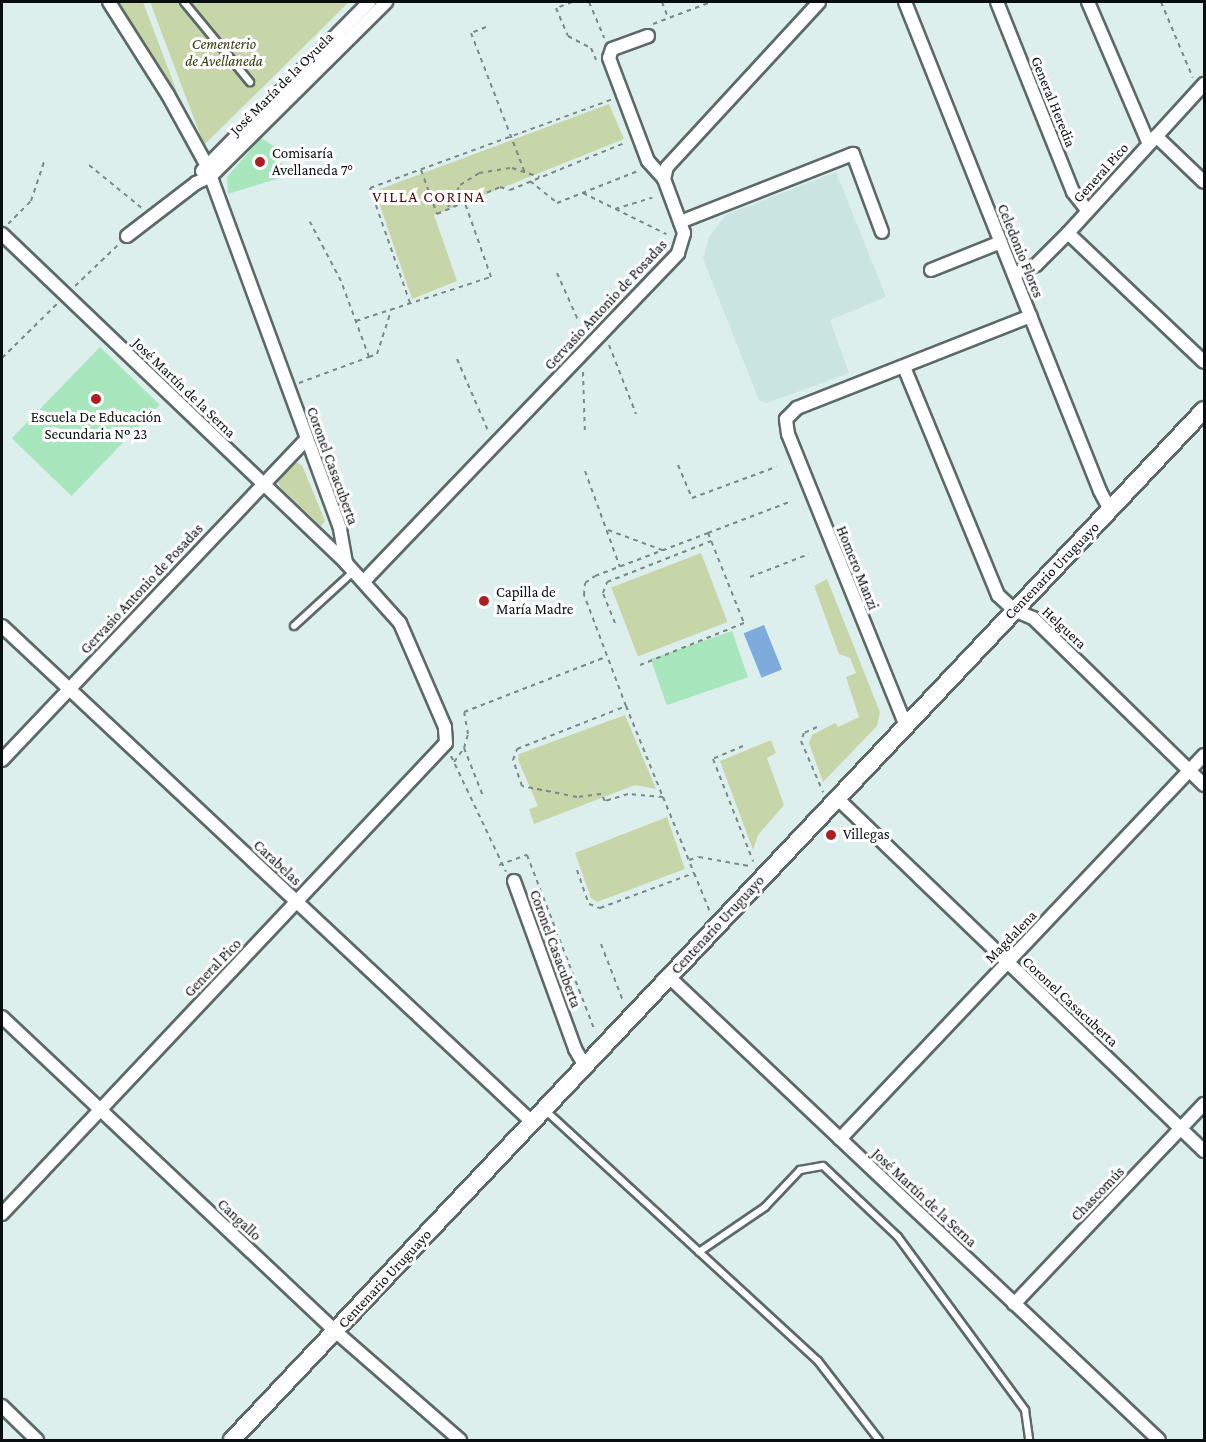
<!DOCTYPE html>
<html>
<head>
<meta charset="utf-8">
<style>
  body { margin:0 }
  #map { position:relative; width:1206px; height:1442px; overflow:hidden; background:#ddefed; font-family:"Crimson Pro",serif }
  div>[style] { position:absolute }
  .built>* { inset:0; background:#c9e4e1 }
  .green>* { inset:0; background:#c7d6a8; transform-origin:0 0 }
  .water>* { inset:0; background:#7eabdc; transform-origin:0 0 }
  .building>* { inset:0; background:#a8e7bd; transform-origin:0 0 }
  .path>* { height:2px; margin-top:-1px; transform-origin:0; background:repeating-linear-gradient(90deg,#7c8887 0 4.5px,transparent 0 9px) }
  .roads { filter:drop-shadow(2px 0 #5b6a68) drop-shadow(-2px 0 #5b6a68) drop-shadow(0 2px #5b6a68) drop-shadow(0 -2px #5b6a68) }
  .lane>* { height:6px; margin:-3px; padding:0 3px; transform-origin:3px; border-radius:3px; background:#fff }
  .street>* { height:12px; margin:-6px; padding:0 6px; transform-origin:6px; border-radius:6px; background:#fff }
  .secondary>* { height:16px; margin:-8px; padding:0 8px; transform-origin:8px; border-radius:8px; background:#fff }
  .dots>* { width:16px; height:16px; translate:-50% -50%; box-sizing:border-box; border:3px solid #fff; border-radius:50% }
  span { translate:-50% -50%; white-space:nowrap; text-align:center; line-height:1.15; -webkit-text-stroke:6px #fff; paint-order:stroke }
  .park-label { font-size:15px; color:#303b0c; font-style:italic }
  .street-label { font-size:15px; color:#080d0d }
  .poi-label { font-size:15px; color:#080d0d }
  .left { translate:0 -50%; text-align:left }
  .neighbourhood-label { font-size:16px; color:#520d0d; letter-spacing:1.5px }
  .frame { position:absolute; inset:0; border:3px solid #080d0d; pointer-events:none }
</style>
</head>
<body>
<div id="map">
  <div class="built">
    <i style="clip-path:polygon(836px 172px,886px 297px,830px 320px,849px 373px,767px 403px,759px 400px,703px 259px,709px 237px,726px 215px)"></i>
  </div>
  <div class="green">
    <i style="clip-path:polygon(116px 2px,143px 2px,185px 113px)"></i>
    <i style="clip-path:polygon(150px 2px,349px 2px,204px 145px)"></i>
    <i style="clip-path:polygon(609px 104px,624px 139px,434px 215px,457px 281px,412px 299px,375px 191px)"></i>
    <i style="clip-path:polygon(295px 462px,302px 465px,325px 521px,321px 526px,280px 487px,278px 482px)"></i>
    <i style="left:701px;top:553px;width:74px;height:96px;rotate:69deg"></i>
    <i style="clip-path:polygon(827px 579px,880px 712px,877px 726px,823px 782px,809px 743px,812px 735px,835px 723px,838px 727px,859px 717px,846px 677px,856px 673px,850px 658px,839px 654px,814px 586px)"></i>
    <i style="clip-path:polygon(625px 715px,656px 789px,635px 785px,534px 824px,529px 809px,538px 806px,518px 760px,519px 754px)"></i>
    <i style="clip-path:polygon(771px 740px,776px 753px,767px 758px,784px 805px,758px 835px,753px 850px,720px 761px)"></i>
    <i style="clip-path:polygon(667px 817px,685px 869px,597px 902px,591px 898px,575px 853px)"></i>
  </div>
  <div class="water">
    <i style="left:764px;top:625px;width:48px;height:22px;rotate:68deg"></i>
  </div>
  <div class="building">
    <i style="clip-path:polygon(261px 138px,277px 148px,286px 176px,228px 194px,227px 177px)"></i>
    <i style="left:100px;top:347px;width:83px;height:127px;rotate:44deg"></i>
    <i style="left:732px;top:631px;width:49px;height:86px;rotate:71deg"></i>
  </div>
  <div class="path">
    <i style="left:572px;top:2px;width:17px;rotate:159deg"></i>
    <i style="left:556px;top:8px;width:30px;rotate:67deg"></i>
    <i style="left:568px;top:36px;width:26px;rotate:28deg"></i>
    <i style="left:591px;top:48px;width:13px;rotate:67deg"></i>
    <i style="left:589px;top:2px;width:39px;rotate:67deg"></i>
    <i style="left:662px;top:2px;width:17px;rotate:69deg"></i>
    <i style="left:1161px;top:2px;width:82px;rotate:67.2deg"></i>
    <i style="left:653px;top:24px;width:62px;rotate:-20.8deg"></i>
    <i style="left:486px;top:27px;width:16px;rotate:158deg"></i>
    <i style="left:471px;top:33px;width:150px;rotate:68.9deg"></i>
    <i style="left:89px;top:165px;width:70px;rotate:39.2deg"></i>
    <i style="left:421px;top:170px;width:47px;rotate:70deg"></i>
    <i style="left:437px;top:214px;width:69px;rotate:-23.2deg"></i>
    <i style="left:500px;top:187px;width:10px;rotate:17deg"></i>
    <i style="left:510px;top:190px;width:126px;rotate:-22.3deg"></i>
    <i style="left:530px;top:181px;width:35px;rotate:39deg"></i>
    <i style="left:557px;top:203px;width:87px;rotate:-21.6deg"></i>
    <i style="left:583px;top:193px;width:93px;rotate:26.3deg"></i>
    <i style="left:448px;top:207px;width:25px;rotate:-61deg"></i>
    <i style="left:460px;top:185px;width:22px;rotate:-32deg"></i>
    <i style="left:479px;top:173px;width:33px;rotate:-9deg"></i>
    <i style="left:512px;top:168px;width:29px;rotate:18deg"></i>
    <i style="left:615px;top:209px;width:39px;rotate:-17deg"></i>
    <i style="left:8px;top:224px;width:33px;rotate:-45deg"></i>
    <i style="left:31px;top:201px;width:41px;rotate:-71.6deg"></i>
    <i style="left:557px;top:273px;width:51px;rotate:65.9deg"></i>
    <i style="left:75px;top:286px;width:59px;rotate:-43.6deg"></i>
    <i style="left:410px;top:303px;width:122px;rotate:-109.2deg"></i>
    <i style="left:370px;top:188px;width:257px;rotate:-20.1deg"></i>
    <i style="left:356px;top:321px;width:142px;rotate:-18.1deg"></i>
    <i style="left:491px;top:277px;width:78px;rotate:-109.4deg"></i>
    <i style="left:609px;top:345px;width:74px;rotate:68.6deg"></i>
    <i style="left:369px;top:357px;width:9px;rotate:-21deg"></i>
    <i style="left:377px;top:354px;width:45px;rotate:-72deg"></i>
    <i style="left:2px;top:358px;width:78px;rotate:-44.5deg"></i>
    <i style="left:457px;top:359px;width:81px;rotate:66.6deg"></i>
    <i style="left:583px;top:372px;width:62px;rotate:88.2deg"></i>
    <i style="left:299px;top:383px;width:75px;rotate:-20.4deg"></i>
    <i style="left:369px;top:357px;width:81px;rotate:-110.2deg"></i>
    <i style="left:341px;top:281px;width:67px;rotate:-117.7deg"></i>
    <i style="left:678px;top:465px;width:36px;rotate:67deg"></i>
    <i style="left:692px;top:498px;width:90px;rotate:-20.3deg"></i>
    <i style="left:585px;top:471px;width:102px;rotate:70deg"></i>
    <i style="left:608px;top:530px;width:58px;rotate:20.3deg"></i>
    <i style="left:708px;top:533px;width:87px;rotate:-20.9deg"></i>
    <i style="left:750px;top:577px;width:63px;rotate:-21.3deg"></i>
    <i style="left:615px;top:623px;width:32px;rotate:-112deg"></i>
    <i style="left:603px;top:593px;width:12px;rotate:-70deg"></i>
    <i style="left:607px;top:582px;width:112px;rotate:-21.5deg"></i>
    <i style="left:626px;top:706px;width:119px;rotate:-110.7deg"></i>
    <i style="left:584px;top:595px;width:12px;rotate:-85deg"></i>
    <i style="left:585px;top:583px;width:12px;rotate:-35deg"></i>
    <i style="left:595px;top:576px;width:121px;rotate:-20.8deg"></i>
    <i style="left:708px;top:533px;width:97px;rotate:68.2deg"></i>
    <i style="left:744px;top:623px;width:112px;rotate:158deg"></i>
    <i style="left:817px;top:727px;width:14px;rotate:155deg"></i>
    <i style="left:804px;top:733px;width:9px;rotate:111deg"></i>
    <i style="left:801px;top:741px;width:56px;rotate:66.7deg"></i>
    <i style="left:743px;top:746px;width:33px;rotate:157deg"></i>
    <i style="left:713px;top:759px;width:110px;rotate:68.6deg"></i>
    <i style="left:464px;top:748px;width:52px;rotate:68.4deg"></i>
    <i style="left:451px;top:756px;width:128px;rotate:64.6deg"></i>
    <i style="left:454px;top:762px;width:17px;rotate:-54deg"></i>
    <i style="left:464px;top:748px;width:15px;rotate:-74deg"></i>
    <i style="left:468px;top:734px;width:22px;rotate:-100deg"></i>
    <i style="left:464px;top:712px;width:152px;rotate:-21.2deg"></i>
    <i style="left:663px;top:797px;width:35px;rotate:-175deg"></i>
    <i style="left:628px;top:794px;width:24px;rotate:163deg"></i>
    <i style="left:605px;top:801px;width:8px;rotate:-120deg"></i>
    <i style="left:601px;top:794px;width:24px;rotate:173deg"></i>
    <i style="left:577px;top:797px;width:56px;rotate:-168.7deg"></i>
    <i style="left:522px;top:786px;width:28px;rotate:-109deg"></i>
    <i style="left:513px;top:760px;width:12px;rotate:-70deg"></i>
    <i style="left:517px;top:749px;width:117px;rotate:-21.5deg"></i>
    <i style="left:626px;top:706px;width:98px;rotate:67.9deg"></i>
    <i style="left:663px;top:797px;width:82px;rotate:67.8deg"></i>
    <i style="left:694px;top:873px;width:42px;rotate:67.7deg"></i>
    <i style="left:689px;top:860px;width:10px;rotate:-17deg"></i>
    <i style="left:699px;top:857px;width:51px;rotate:10.2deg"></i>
    <i style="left:499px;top:865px;width:30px;rotate:-20deg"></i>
    <i style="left:527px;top:855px;width:189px;rotate:68.9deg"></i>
    <i style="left:577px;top:870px;width:36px;rotate:71deg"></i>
    <i style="left:589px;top:904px;width:12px;rotate:20deg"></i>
    <i style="left:600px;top:908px;width:100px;rotate:-20.4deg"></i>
    <i style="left:601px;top:944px;width:61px;rotate:68.9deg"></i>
  </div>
  <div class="roads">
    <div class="lane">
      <i style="left:184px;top:2px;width:104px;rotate:50.5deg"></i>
      <i style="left:294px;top:626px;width:80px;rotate:-42.5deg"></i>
      <i style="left:545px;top:1110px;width:371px;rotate:42.6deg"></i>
      <i style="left:818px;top:1361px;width:100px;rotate:52.3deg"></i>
      <i style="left:699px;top:1252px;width:80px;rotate:-34.3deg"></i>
      <i style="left:765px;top:1207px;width:51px;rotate:-46.6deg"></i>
      <i style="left:800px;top:1170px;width:23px;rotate:-10deg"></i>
      <i style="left:823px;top:1166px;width:103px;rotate:43.4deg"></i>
      <i style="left:898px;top:1237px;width:215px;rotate:53.7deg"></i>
      <i style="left:1025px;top:1410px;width:30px;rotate:82deg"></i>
    </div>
    <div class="street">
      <i style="left:905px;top:2px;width:526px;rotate:68.26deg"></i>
      <i style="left:1100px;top:491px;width:21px;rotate:62deg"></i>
      <i style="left:997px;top:2px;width:205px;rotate:68.2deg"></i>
      <i style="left:1073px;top:192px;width:23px;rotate:52deg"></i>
      <i style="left:1088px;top:2px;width:152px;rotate:66.8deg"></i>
      <i style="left:648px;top:36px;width:38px;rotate:160deg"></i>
      <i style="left:612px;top:49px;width:9px;rotate:108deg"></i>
      <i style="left:609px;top:58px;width:110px;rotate:69.3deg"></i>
      <i style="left:648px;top:161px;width:24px;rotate:48deg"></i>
      <i style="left:1156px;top:136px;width:66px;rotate:43.8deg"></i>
      <i style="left:202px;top:171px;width:238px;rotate:-45.3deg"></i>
      <i style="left:680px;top:222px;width:186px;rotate:-21.5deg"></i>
      <i style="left:853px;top:154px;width:83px;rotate:69.6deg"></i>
      <i style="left:1068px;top:233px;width:187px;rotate:43.5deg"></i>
      <i style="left:2px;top:234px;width:476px;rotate:43.7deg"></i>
      <i style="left:127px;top:236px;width:87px;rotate:-37.5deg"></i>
      <i style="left:196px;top:183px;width:17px;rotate:-25deg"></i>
      <i style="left:211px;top:176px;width:247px;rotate:-44.8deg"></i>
      <i style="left:931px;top:270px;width:75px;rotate:-21.8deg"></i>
      <i style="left:1014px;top:274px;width:24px;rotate:-22deg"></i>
      <i style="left:1036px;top:265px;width:45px;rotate:-45deg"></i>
      <i style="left:1068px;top:233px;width:202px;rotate:-47.6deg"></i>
      <i style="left:904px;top:367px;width:247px;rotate:67.6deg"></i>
      <i style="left:998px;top:595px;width:22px;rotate:43deg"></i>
      <i style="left:1014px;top:610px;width:21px;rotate:23deg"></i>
      <i style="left:1033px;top:618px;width:239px;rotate:44.3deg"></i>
      <i style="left:364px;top:581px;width:454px;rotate:-46.2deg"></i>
      <i style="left:678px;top:253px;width:21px;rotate:-73deg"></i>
      <i style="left:684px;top:233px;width:58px;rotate:-110.3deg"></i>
      <i style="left:664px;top:179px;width:12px;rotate:-76deg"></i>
      <i style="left:667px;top:167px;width:224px;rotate:-47.3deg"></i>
      <i style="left:2px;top:626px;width:726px;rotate:43.1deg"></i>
      <i style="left:906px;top:726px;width:315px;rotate:-112deg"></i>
      <i style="left:788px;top:434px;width:15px;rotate:-98deg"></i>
      <i style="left:786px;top:419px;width:16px;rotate:-45deg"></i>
      <i style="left:797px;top:408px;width:251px;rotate:-21.5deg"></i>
      <i style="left:2px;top:760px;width:443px;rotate:-46.5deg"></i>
      <i style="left:838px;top:799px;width:508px;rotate:43.88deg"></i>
      <i style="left:514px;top:881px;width:179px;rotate:70deg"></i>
      <i style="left:575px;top:1049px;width:20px;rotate:60deg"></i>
      <i style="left:669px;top:977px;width:674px;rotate:43.38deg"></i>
      <i style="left:2px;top:1017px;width:458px;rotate:43.3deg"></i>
      <i style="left:335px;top:1331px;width:166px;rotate:41.1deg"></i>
      <i style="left:840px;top:1139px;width:529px;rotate:-46.53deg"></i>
      <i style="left:2px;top:1214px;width:647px;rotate:-46.69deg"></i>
      <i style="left:446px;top:743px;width:16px;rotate:-94deg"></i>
      <i style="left:445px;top:727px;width:113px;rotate:-113.4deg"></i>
      <i style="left:400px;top:623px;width:81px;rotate:-132deg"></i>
      <i style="left:346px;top:563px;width:36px;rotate:-100deg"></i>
      <i style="left:340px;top:528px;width:388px;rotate:-110.2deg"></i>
      <i style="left:206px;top:164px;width:79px;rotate:-118.8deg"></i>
      <i style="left:168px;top:95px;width:110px;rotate:-122.4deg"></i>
      <i style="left:1014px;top:1304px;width:276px;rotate:-46.5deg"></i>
      <i style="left:2px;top:1406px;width:49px;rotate:44.2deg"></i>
    </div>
    <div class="secondary">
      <i style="left:232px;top:1440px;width:1416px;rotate:-46.66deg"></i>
    </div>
  </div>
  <div class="dots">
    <i style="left:260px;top:162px;background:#af1d21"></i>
    <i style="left:96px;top:399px;background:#af1d21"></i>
    <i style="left:484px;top:601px;background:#af1d21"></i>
    <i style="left:831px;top:835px;background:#af1d21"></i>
  </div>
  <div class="park-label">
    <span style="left:224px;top:53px">Cementerio<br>de Avellaneda</span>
  </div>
  <div class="street-label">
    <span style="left:282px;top:84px;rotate:-45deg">José María de la Oyuela</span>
    <span style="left:1053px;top:102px;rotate:68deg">General Heredia</span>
    <span style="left:1101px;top:173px;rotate:-48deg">General Pico</span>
    <span style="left:1020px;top:251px;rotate:68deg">Celedonio Flores</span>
    <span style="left:606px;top:305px;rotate:-47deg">Gervasio Antonio de Posadas</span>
    <span style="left:184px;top:388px;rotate:44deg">José Martín de la Serna</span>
    <span style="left:332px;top:466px;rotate:70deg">Coronel Casacuberta</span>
    <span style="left:857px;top:568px;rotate:68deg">Homero Manzi</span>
    <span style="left:1052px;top:571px;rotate:-46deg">Centenario Uruguayo</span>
    <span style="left:142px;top:589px;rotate:-47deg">Gervasio Antonio de Posadas</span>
    <span style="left:1064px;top:628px;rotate:43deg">Helguera</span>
    <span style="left:277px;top:863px;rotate:43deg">Carabelas</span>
    <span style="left:718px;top:925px;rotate:-47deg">Centenario Uruguayo</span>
    <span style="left:1011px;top:937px;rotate:-46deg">Magdalena</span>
    <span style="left:555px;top:949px;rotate:70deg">Coronel Casacuberta</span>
    <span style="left:213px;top:968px;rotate:-46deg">General Pico</span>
    <span style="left:1070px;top:1002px;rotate:43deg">Coronel Casacuberta</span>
    <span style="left:1098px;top:1194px;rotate:-46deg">Chascomús</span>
    <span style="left:924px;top:1198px;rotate:43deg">José Martín de la Serna</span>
    <span style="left:239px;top:1220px;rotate:43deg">Cangallo</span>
    <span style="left:385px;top:1279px;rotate:-47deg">Centenario Uruguayo</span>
  </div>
  <div class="poi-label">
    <span class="left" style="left:272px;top:162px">Comisaría<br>Avellaneda 7°</span>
    <span style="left:96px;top:426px">Escuela De Educación<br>Secundaria Nº 23</span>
    <span class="left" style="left:496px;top:601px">Capilla de<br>María Madre</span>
    <span class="left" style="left:843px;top:835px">Villegas</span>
  </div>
  <div class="neighbourhood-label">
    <span style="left:429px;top:197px">VILLA CORINA</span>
  </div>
  <div class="frame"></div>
</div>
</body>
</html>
